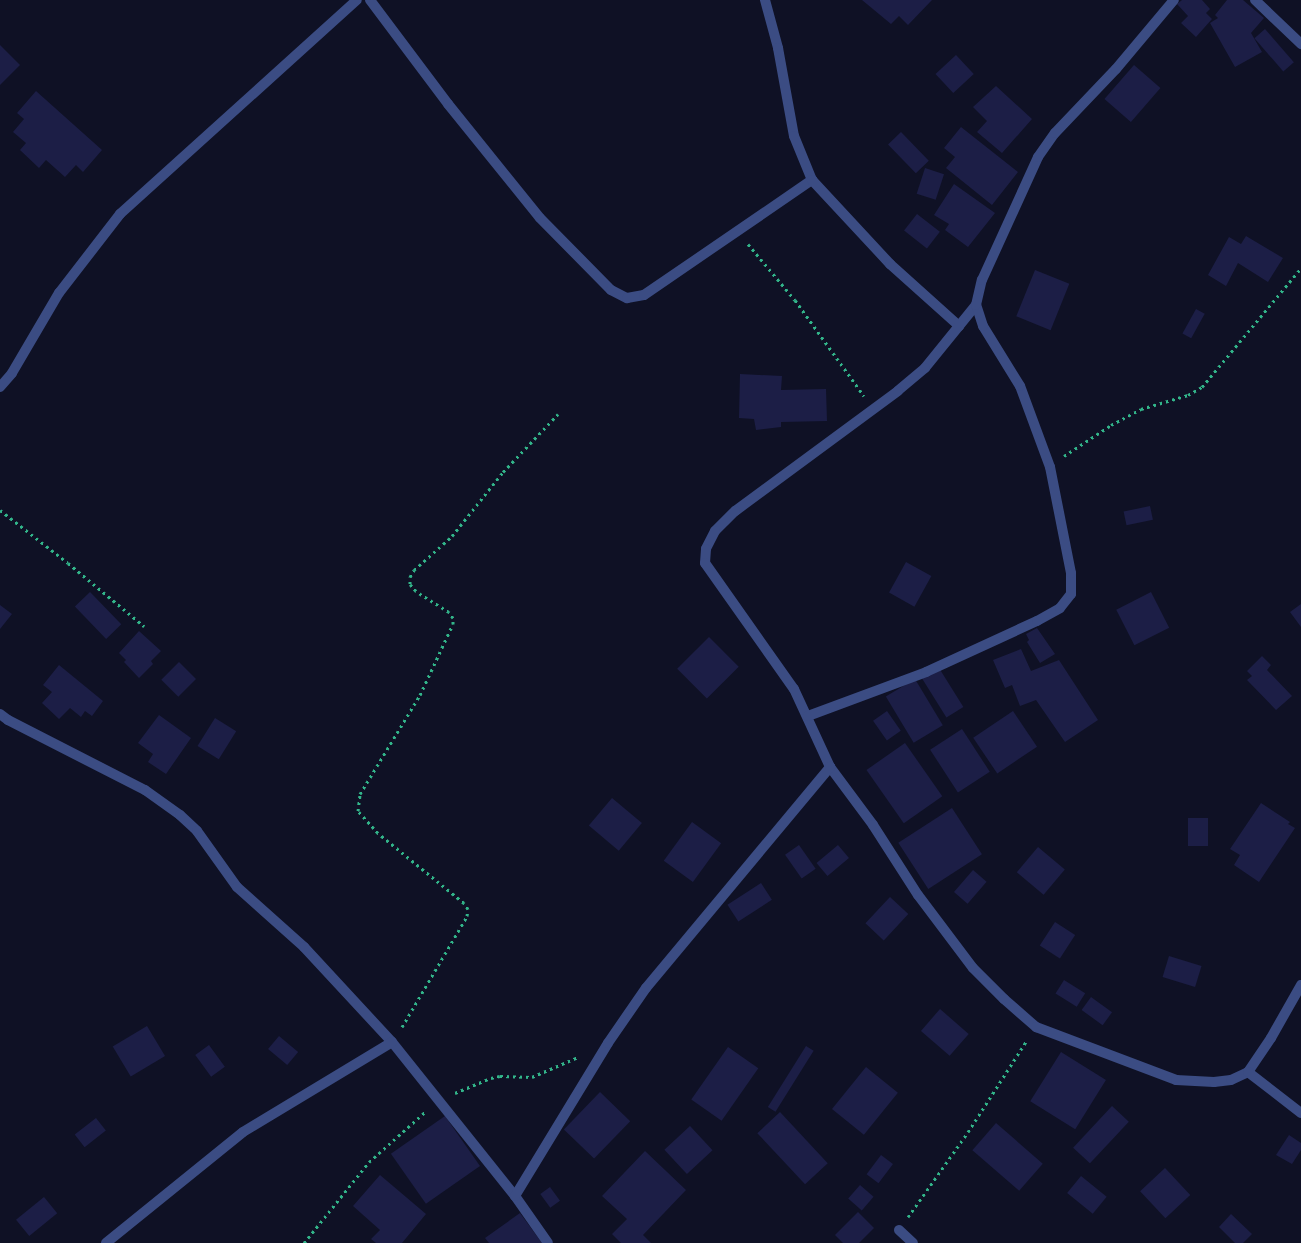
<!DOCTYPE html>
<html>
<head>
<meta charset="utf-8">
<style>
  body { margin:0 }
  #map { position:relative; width:1301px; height:1243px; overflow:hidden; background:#0f1125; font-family:Mulish,sans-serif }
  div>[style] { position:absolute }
  .building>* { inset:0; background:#1c1e46; transform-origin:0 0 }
  .path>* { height:3px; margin-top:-1.5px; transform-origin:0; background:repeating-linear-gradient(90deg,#32b58a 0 2.5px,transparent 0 6.5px) }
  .minor>* { height:10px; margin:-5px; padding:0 5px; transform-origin:5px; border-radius:5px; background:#3b4c83 }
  span { translate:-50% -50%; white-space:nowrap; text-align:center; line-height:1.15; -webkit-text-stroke:5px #0f1125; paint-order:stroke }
</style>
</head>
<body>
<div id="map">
  <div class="building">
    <i style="clip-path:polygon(862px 0,932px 0,908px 25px,899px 16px,891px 24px)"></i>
    <i style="clip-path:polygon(1182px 0,1202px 0,1210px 9px,1206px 13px,1212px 19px,1196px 37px,1181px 23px,1188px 16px,1177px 4px)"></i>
    <i style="clip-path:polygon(1227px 0,1243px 0,1264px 18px,1251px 33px,1262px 52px,1235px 67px,1210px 23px,1218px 18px,1215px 15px)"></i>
    <i style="left:1265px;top:29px;width:44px;height:14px;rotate:49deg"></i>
    <i style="clip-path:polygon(0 45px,20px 65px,0 85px)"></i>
    <i style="left:956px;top:55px;width:26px;height:28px;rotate:47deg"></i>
    <i style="left:1134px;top:65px;width:35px;height:45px;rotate:41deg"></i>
    <i style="clip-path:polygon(996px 86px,1032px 119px,1002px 153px,977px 132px,987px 121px,973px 107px)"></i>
    <i style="clip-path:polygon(36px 91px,102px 150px,83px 172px,76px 165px,65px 177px,46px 160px,39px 168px,20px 150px,26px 143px,13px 132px,24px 119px,17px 113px)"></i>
    <i style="clip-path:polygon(961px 127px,1018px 172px,992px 205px,946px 168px,955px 157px,944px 148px)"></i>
    <i style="left:901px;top:132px;width:40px;height:18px;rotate:46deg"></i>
    <i style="left:925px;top:168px;width:20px;height:27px;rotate:18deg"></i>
    <i style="clip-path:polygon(954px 184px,995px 213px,968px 247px,945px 230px,949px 224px,934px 215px)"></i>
    <i style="left:917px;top:214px;width:29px;height:21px;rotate:38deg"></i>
    <i style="clip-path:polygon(1246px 236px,1283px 258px,1268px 282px,1238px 263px,1226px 286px,1208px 275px,1229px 237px,1241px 244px)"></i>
    <i style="left:1035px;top:270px;width:37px;height:50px;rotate:22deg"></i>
    <i style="left:1196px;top:309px;width:10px;height:28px;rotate:29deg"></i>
    <i style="clip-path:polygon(740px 374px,782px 376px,781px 390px,826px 389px,827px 421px,781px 422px,781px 427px,756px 430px,754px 419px,739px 418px)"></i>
    <i style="left:1150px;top:506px;width:14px;height:27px;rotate:78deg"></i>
    <i style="left:906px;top:562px;width:29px;height:35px;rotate:29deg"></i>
    <i style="left:90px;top:592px;width:45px;height:21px;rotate:46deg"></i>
    <i style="left:1151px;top:592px;width:40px;height:39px;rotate:63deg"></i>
    <i style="clip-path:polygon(1301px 604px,1301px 627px,1290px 612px)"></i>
    <i style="clip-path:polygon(0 605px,12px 614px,0 629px)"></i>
    <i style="clip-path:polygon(1037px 628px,1055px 654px,1040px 663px,1027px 642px,1029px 640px,1026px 634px)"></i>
    <i style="clip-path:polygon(139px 631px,161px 651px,151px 661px,153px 664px,139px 678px,124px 662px,126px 660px,119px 653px)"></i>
    <i style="left:709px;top:637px;width:42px;height:45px;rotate:45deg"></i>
    <i style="clip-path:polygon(1021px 649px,1031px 671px,1059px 660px,1098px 720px,1065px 742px,1036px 700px,1020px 706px,1012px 685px,1005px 688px,993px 660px)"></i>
    <i style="clip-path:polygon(1262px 656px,1271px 665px,1267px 670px,1292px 696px,1276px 710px,1247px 680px,1252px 676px,1247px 671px)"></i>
    <i style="left:179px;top:662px;width:24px;height:25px;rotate:45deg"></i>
    <i style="clip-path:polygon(59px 665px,103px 701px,92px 716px,85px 711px,81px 717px,70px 708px,59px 719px,42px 703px,52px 692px,43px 685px)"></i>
    <i style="left:939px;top:668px;width:46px;height:20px;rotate:58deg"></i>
    <i style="left:915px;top:679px;width:54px;height:34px;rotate:59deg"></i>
    <i style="left:887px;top:711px;width:24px;height:17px;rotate:55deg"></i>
    <i style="left:1013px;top:711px;width:43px;height:48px;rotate:56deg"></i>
    <i style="clip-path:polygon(159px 715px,191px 738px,166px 774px,148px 762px,153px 754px,138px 743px)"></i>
    <i style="left:215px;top:718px;width:25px;height:33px;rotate:32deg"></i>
    <i style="left:962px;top:729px;width:51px;height:38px;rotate:57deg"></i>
    <i style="left:905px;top:743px;width:65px;height:47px;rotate:55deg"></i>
    <i style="left:612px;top:798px;width:39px;height:36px;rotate:40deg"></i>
    <i style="clip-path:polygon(1261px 803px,1290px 822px,1288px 824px,1295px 828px,1259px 882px,1234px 865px,1240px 855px,1230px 849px)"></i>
    <i style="left:952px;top:808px;width:55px;height:64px;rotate:57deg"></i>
    <i style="left:1188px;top:818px;width:20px;height:28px"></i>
    <i style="left:692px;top:822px;width:36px;height:48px;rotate:36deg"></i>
    <i style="left:799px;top:845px;width:29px;height:17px;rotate:55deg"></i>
    <i style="left:838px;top:845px;width:17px;height:28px;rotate:50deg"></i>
    <i style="left:1038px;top:847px;width:35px;height:33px;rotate:40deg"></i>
    <i style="left:973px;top:870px;width:18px;height:29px;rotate:41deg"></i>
    <i style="left:761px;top:883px;width:20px;height:40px;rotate:57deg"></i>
    <i style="left:890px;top:897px;width:25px;height:36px;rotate:43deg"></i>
    <i style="left:1055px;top:922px;width:24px;height:28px;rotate:33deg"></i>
    <i style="left:1169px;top:956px;width:34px;height:22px;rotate:17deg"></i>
    <i style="left:1064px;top:980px;width:25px;height:16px;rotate:32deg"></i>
    <i style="left:1091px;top:997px;width:26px;height:16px;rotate:36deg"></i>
    <i style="left:940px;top:1009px;width:38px;height:29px;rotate:41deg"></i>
    <i style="left:147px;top:1026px;width:35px;height:40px;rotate:59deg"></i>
    <i style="left:279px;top:1036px;width:25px;height:17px;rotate:40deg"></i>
    <i style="left:209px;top:1045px;width:27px;height:17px;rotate:54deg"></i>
    <i style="left:806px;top:1046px;width:9px;height:72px;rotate:32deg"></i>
    <i style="left:728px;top:1047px;width:37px;height:64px;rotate:35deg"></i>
    <i style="left:1061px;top:1052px;width:53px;height:58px;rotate:32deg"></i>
    <i style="left:866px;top:1067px;width:41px;height:54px;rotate:39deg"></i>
    <i style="left:600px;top:1092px;width:42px;height:52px;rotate:44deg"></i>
    <i style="left:1112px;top:1106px;width:23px;height:57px;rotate:43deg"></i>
    <i style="left:780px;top:1112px;width:70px;height:31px;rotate:47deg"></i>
    <i style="left:445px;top:1116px;width:61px;height:66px;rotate:55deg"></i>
    <i style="left:96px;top:1118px;width:16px;height:27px;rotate:52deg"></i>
    <i style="left:996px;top:1123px;width:62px;height:36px;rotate:41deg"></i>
    <i style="left:690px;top:1126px;width:33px;height:35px;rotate:47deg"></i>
    <i style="clip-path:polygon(1289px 1135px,1301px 1143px,1301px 1150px,1292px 1164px,1276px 1155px)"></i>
    <i style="clip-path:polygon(645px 1151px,686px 1190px,643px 1235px,651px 1243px,621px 1243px,612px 1234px,627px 1219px,602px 1196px)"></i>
    <i style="left:881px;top:1155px;width:15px;height:24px;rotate:37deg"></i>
    <i style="left:1165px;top:1168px;width:37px;height:34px;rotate:47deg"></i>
    <i style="clip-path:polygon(380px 1175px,426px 1214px,402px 1243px,376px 1243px,371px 1239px,380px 1230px,353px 1206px)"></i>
    <i style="left:1081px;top:1176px;width:33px;height:22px;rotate:39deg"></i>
    <i style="left:860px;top:1185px;width:18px;height:18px;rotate:41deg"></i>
    <i style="left:550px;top:1187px;width:17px;height:12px;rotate:54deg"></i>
    <i style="left:44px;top:1197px;width:21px;height:36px;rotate:51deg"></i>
    <i style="clip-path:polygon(858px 1212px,874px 1228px,859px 1243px,843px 1243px,835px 1235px)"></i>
    <i style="clip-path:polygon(520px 1213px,542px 1243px,489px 1243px,485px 1238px)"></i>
    <i style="clip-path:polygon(1231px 1214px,1252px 1234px,1243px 1243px,1235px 1243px,1219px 1227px)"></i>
  </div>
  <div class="path">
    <i style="left:748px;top:244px;width:73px;rotate:50deg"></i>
    <i style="left:795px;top:300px;width:118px;rotate:54.3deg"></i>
    <i style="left:1064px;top:456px;width:56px;rotate:-33.4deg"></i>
    <i style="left:1111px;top:425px;width:34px;rotate:-28deg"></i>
    <i style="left:1141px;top:409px;width:49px;rotate:-16.6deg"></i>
    <i style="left:1188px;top:395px;width:16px;rotate:-30deg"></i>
    <i style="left:1202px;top:387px;width:155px;rotate:-50.2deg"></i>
    <i style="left:0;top:510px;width:86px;rotate:37.9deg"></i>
    <i style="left:68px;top:563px;width:99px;rotate:39.7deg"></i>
    <i style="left:402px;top:1027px;width:129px;rotate:-59.6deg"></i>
    <i style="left:467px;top:916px;width:7px;rotate:-82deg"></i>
    <i style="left:468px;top:909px;width:7px;rotate:-124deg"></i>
    <i style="left:464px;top:903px;width:111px;rotate:-140.9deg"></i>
    <i style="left:378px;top:833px;width:30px;rotate:-132deg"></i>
    <i style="left:358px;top:811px;width:17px;rotate:-83deg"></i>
    <i style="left:360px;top:794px;width:116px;rotate:-58.8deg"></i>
    <i style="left:420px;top:695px;width:78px;rotate:-65.1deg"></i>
    <i style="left:453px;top:624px;width:6px;rotate:-90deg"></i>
    <i style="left:453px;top:618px;width:7px;rotate:-124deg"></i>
    <i style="left:449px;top:612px;width:39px;rotate:-148deg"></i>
    <i style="left:416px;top:591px;width:9px;rotate:-131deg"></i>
    <i style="left:410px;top:584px;width:7px;rotate:-90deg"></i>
    <i style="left:410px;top:577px;width:8px;rotate:-60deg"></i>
    <i style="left:414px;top:570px;width:51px;rotate:-41.8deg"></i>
    <i style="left:452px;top:536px;width:82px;rotate:-51.4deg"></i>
    <i style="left:503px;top:472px;width:80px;rotate:-46.5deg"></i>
    <i style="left:455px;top:1093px;width:39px;rotate:-23deg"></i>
    <i style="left:491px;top:1078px;width:9px;rotate:-13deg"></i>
    <i style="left:500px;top:1076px;width:32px;rotate:2deg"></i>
    <i style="left:532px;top:1077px;width:50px;rotate:-23.5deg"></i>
    <i style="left:908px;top:1217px;width:104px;rotate:-54.8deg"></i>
    <i style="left:968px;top:1132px;width:109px;rotate:-57.3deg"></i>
    <i style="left:304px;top:1243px;width:104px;rotate:-51.3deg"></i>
    <i style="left:369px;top:1162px;width:76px;rotate:-41.8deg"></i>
  </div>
  <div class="minor">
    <i style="left:370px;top:0;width:130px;rotate:53.1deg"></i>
    <i style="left:448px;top:104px;width:146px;rotate:51.1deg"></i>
    <i style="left:540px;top:218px;width:101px;rotate:45.4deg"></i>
    <i style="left:611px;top:290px;width:18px;rotate:27deg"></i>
    <i style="left:627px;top:298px;width:17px;rotate:-10deg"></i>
    <i style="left:644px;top:295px;width:204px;rotate:-34.4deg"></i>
    <i style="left:765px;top:0;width:50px;rotate:74.8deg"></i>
    <i style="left:778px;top:48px;width:89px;rotate:79.7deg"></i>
    <i style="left:794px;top:136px;width:48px;rotate:67.8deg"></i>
    <i style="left:812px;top:180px;width:115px;rotate:47.1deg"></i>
    <i style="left:890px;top:264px;width:93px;rotate:41.9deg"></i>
    <i style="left:1255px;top:0;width:64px;rotate:43.7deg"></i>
    <i style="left:976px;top:305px;width:81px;rotate:129deg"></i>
    <i style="left:925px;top:368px;width:35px;rotate:140deg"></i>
    <i style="left:898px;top:391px;width:202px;rotate:143.6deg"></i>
    <i style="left:735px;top:511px;width:28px;rotate:135deg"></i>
    <i style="left:715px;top:531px;width:20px;rotate:117deg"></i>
    <i style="left:706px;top:549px;width:14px;rotate:94deg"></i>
    <i style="left:705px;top:563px;width:154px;rotate:54.8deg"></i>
    <i style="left:794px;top:689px;width:86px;rotate:65.2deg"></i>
    <i style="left:830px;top:767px;width:72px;rotate:53.4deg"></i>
    <i style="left:873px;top:825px;width:83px;rotate:57.3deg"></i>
    <i style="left:918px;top:895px;width:91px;rotate:53deg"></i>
    <i style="left:973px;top:968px;width:44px;rotate:45deg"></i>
    <i style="left:1004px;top:999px;width:43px;rotate:41.2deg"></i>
    <i style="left:1036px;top:1027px;width:150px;rotate:20.7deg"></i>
    <i style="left:1176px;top:1080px;width:38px;rotate:3deg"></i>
    <i style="left:1214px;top:1082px;width:17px;rotate:-7deg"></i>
    <i style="left:1231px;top:1080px;width:19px;rotate:-25deg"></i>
    <i style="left:1248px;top:1072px;width:41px;rotate:-55.9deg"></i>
    <i style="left:1271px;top:1038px;width:61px;rotate:-60.5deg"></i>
    <i style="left:0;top:387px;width:18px;rotate:-49deg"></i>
    <i style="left:12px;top:373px;width:93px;rotate:-59.6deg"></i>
    <i style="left:59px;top:293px;width:100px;rotate:-52.3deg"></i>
    <i style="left:120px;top:214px;width:319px;rotate:-42.1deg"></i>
    <i style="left:0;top:714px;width:10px;rotate:37deg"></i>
    <i style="left:8px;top:720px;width:154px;rotate:27.1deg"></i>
    <i style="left:145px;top:790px;width:43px;rotate:35.5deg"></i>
    <i style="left:180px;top:815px;width:23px;rotate:43deg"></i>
    <i style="left:197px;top:831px;width:69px;rotate:54.5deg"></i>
    <i style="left:237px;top:887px;width:90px;rotate:41.8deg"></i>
    <i style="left:304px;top:947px;width:129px;rotate:47.2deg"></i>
    <i style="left:392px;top:1042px;width:197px;rotate:51.4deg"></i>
    <i style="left:515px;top:1196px;width:57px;rotate:54.9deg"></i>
    <i style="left:808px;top:716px;width:126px;rotate:-20.4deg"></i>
    <i style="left:926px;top:672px;width:122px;rotate:-24.7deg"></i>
    <i style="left:1037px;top:621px;width:26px;rotate:-29deg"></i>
    <i style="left:1060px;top:608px;width:18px;rotate:-52deg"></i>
    <i style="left:1071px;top:594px;width:21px;rotate:-90deg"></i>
    <i style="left:1071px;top:573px;width:108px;rotate:-101.2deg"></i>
    <i style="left:1050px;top:467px;width:86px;rotate:-110.3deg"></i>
    <i style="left:1020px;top:386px;width:70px;rotate:-121.7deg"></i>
    <i style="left:983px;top:326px;width:22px;rotate:-108deg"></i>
    <i style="left:976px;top:305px;width:26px;rotate:-77deg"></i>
    <i style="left:982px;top:280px;width:135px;rotate:-65.5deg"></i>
    <i style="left:1038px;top:157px;width:29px;rotate:-55deg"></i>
    <i style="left:1055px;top:133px;width:88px;rotate:-46.4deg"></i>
    <i style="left:1116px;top:69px;width:90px;rotate:-50deg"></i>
    <i style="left:1248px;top:1072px;width:67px;rotate:37.7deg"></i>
    <i style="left:515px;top:1196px;width:179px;rotate:-58.7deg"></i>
    <i style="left:608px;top:1043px;width:67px;rotate:-55.4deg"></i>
    <i style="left:646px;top:988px;width:288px;rotate:-50.2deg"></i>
    <i style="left:899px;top:1230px;width:19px;rotate:43deg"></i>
    <i style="left:106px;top:1243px;width:176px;rotate:-39deg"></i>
    <i style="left:243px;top:1132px;width:174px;rotate:-31.1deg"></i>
  </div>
</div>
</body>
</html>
